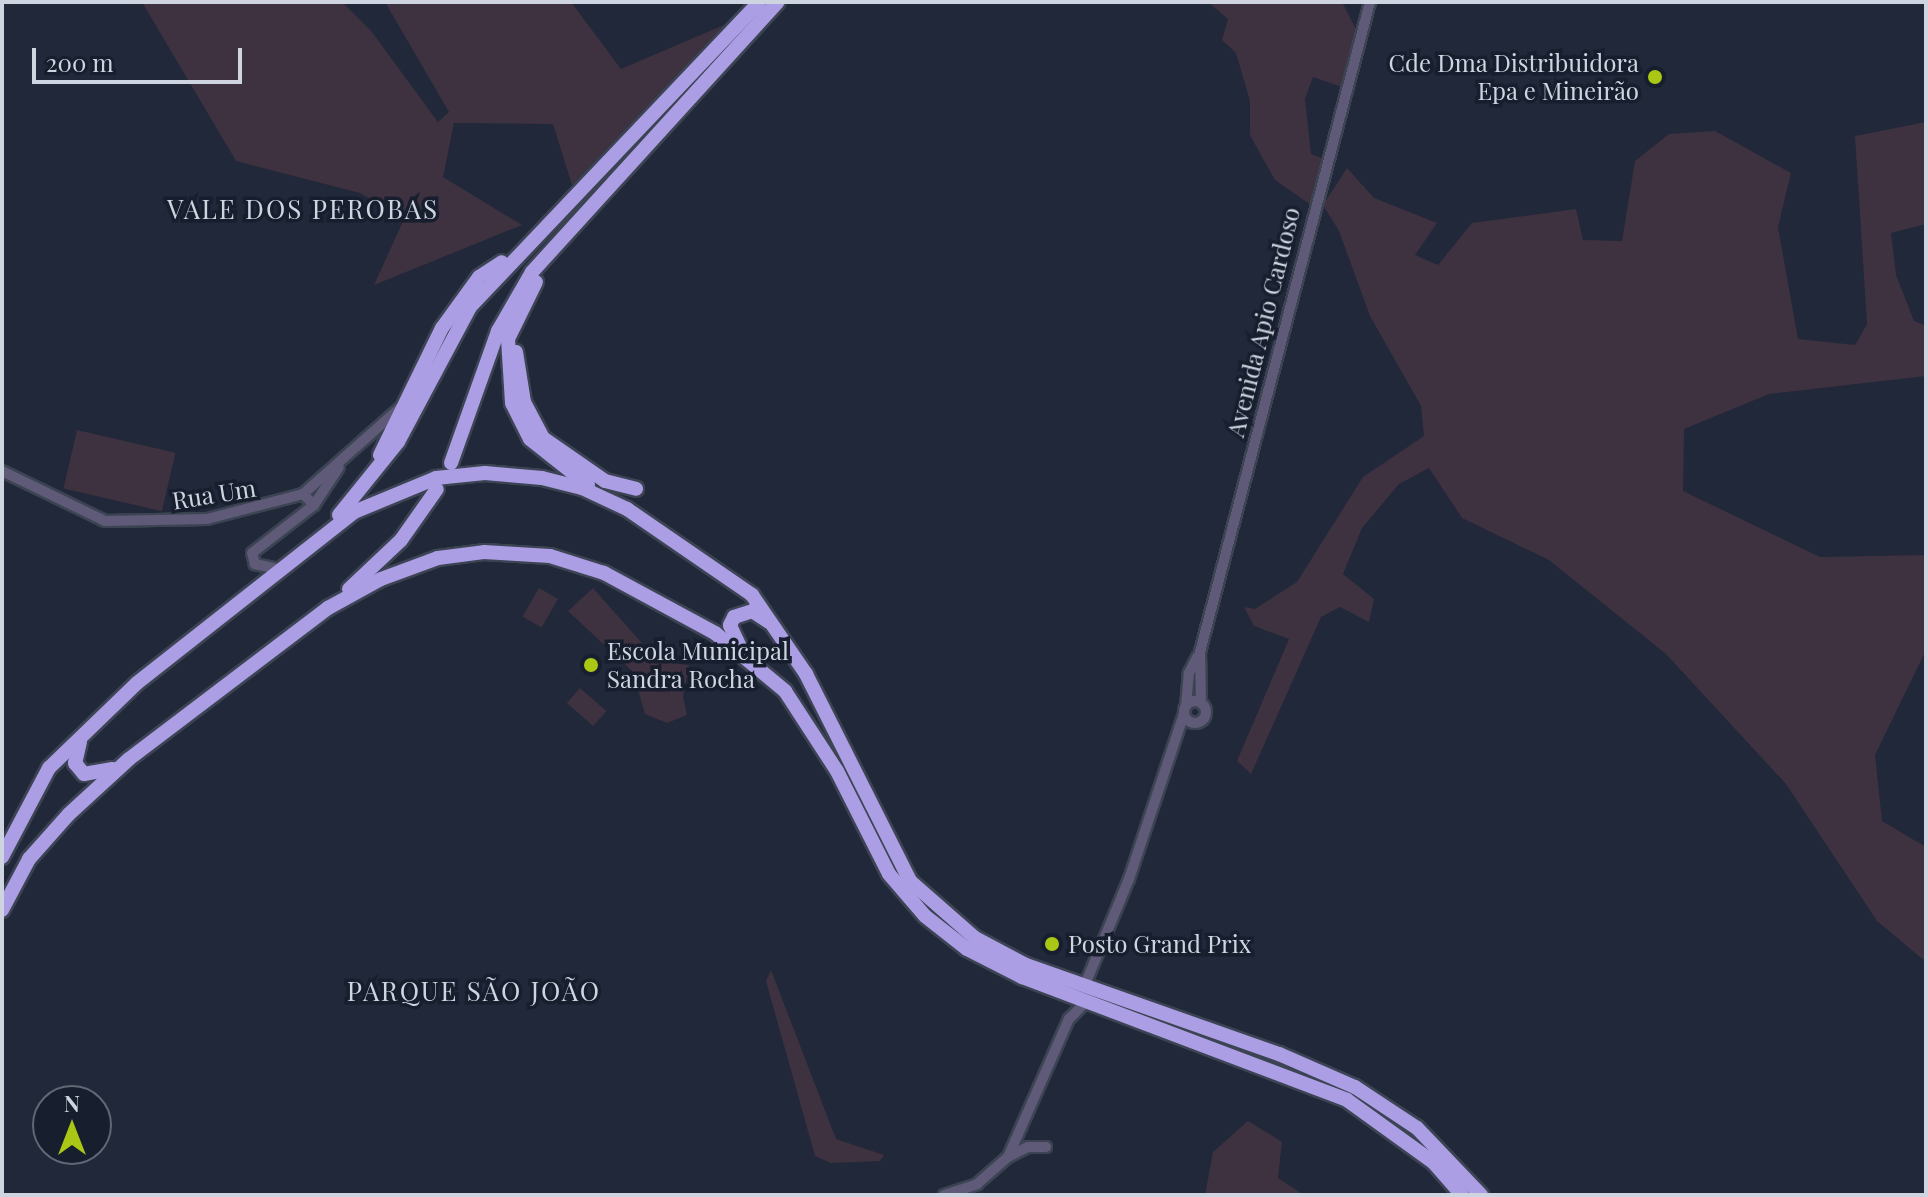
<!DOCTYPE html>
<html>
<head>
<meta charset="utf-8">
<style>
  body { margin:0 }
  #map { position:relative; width:1928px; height:1197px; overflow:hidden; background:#202839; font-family:"Playfair Display",serif }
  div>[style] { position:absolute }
  .green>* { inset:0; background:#3e3140; transform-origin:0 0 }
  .roads { filter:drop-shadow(2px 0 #3c4454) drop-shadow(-2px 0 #3c4454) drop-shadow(0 2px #3c4454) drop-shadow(0 -2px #3c4454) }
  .minor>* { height:10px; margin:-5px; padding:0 5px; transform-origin:5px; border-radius:5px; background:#5f5a77 }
  .minor>.ring { margin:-5px; padding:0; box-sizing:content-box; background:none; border:10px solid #5f5a77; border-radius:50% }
  .highway>* { height:14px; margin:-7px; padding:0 7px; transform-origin:7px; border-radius:7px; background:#ac9ee4 }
  .dots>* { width:22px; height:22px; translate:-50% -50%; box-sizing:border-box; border:4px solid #171e2e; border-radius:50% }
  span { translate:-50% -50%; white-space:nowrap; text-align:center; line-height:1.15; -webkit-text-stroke:7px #171e2e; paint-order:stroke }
  .poi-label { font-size:24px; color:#cfd5e0 }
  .right { translate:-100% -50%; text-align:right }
  .left { translate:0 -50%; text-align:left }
  .street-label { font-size:24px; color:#cfd5e0 }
  .neighbourhood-label { font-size:26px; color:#cfd5e0; letter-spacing:2px }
  .frame { position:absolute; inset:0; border:4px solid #cfd5e0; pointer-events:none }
  .north { position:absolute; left:32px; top:1085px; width:80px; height:80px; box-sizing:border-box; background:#171e2e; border:2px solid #616775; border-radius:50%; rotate:0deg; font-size:22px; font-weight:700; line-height:32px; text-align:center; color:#cfd5e0 }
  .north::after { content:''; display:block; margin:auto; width:28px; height:36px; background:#aac716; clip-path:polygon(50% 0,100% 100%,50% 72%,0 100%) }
  .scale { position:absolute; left:32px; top:48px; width:210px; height:36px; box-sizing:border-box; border:4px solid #cfd5e0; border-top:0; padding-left:10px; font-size:24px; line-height:28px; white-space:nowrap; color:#cfd5e0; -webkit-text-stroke:6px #171e2e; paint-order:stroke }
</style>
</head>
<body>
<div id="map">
  <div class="green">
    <i style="clip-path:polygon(142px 2px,342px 2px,372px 32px,438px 122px,449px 112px,385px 2px,571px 2px,621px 69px,724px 25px,572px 185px,553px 124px,454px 123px,443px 177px,522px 225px,374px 285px,404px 219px,360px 193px,236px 161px)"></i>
    <i style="clip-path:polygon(1208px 2px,1342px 2px,1357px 31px,1342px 87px,1313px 77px,1305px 99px,1311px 154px,1322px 158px,1311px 205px,1275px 180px,1262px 157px,1250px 135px,1250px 101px,1236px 53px,1222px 40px,1228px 19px)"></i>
    <i style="clip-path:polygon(1926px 122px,1926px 224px,1891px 233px,1896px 275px,1914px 321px,1926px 326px,1926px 376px,1769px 394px,1684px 429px,1683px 491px,1820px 557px,1926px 555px,1926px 650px,1875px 755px,1882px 821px,1926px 847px,1926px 962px,1877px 921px,1786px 784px,1666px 654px,1549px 560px,1462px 518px,1429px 468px,1399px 484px,1362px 528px,1343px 574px,1374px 599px,1369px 622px,1340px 607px,1321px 617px,1251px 774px,1237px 761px,1289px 639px,1254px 626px,1244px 607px,1255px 609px,1297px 582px,1363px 477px,1424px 436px,1421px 406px,1370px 316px,1339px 231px,1323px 205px,1347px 168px,1374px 198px,1437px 223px,1415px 255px,1438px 265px,1472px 223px,1576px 209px,1583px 240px,1622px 241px,1635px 161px,1669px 134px,1715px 131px,1791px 173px,1778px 227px,1798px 339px,1855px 345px,1867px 324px,1855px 136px)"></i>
    <i style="left:77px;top:430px;width:101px;height:60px;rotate:13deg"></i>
    <i style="left:539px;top:588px;width:22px;height:33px;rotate:30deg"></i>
    <i style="clip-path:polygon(593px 588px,647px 649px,669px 663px,689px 665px,683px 696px,687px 715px,667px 723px,645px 714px,633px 672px,568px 611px)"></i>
    <i style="left:580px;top:688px;width:35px;height:20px;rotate:41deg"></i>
    <i style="clip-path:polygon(771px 970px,836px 1139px,884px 1155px,880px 1161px,831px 1163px,815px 1156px,766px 981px)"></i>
    <i style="clip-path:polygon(1248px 1121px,1282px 1142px,1278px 1178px,1304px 1195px,1205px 1195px,1213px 1152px)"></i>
  </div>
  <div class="roads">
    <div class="minor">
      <i style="left:2px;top:471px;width:114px;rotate:25.9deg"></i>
      <i style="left:105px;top:521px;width:102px;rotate:-1.1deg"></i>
      <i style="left:207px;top:519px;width:99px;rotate:-14.6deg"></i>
      <i style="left:303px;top:494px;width:130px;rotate:-41.6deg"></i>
      <i style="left:314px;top:505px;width:45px;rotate:-56.7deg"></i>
      <i style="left:278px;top:569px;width:24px;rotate:-168deg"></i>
      <i style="left:255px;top:564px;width:11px;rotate:-105deg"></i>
      <i style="left:252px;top:553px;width:78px;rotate:-37.7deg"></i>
      <i style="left:314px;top:505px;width:16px;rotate:-135deg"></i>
      <i class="ring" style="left:1184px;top:701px;width:12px;height:12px"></i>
      <i style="left:1201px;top:703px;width:51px;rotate:-91.1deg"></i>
      <i style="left:1200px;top:652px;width:672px;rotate:-75.34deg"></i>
      <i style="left:1186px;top:706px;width:33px;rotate:-85deg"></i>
      <i style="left:1189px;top:673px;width:18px;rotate:-63deg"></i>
      <i style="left:1084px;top:987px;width:117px;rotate:-67.4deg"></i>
      <i style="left:1129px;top:879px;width:174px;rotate:-71.6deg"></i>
      <i style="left:1008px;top:1157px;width:22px;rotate:-27deg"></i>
      <i style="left:1028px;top:1147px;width:18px"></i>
      <i style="left:944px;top:1195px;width:35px;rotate:-18deg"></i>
      <i style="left:977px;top:1184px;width:41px;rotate:-41.1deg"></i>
      <i style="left:1008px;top:1157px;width:151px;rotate:-66.2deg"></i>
      <i style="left:1069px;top:1019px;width:25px;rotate:-45deg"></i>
    </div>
    <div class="highway">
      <i style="left:536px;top:282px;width:64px;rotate:116.2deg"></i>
      <i style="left:508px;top:339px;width:64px;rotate:86.4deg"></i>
      <i style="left:512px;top:403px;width:40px;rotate:63.4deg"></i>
      <i style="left:530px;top:439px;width:74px;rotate:38.4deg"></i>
      <i style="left:516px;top:352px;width:51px;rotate:80.9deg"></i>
      <i style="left:524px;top:402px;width:41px;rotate:62.2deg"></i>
      <i style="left:543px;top:438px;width:75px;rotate:34.7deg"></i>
      <i style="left:605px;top:481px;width:32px;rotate:14deg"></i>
      <i style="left:380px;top:455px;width:141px;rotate:-64deg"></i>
      <i style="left:442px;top:328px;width:63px;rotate:-54deg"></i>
      <i style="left:479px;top:277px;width:27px;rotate:-33deg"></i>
      <i style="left:451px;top:463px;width:140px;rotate:-70.4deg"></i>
      <i style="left:498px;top:331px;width:68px;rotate:-60deg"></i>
      <i style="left:532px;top:272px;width:365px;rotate:-47.7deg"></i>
      <i style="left:339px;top:515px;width:94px;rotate:-51.1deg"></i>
      <i style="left:398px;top:442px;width:153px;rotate:-61.9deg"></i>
      <i style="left:470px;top:307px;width:420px;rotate:-46.5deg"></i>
      <i style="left:349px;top:589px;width:71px;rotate:-43.3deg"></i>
      <i style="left:401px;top:540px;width:62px;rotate:-54.8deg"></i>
      <i style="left:741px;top:649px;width:26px;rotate:-115deg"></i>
      <i style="left:730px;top:625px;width:9px;rotate:-63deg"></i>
      <i style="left:734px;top:617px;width:19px;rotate:-18deg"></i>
      <i style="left:752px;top:611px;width:20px;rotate:33deg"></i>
      <i style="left:80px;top:742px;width:22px;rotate:103deg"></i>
      <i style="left:75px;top:763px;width:14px;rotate:51deg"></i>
      <i style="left:84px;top:774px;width:29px;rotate:-10deg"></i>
      <i style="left:2px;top:857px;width:101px;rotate:-62.2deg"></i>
      <i style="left:49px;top:768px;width:122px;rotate:-44deg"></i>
      <i style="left:137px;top:683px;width:276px;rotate:-38.2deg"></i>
      <i style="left:354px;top:512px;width:89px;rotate:-22.5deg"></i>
      <i style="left:436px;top:478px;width:49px;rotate:-5.8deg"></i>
      <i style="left:485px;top:473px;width:57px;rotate:5deg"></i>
      <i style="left:542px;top:478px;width:41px;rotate:14deg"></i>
      <i style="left:582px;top:488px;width:50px;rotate:25deg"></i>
      <i style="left:627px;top:509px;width:152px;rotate:34.5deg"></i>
      <i style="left:752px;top:595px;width:96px;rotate:55.6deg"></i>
      <i style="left:806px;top:674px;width:232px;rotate:63.3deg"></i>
      <i style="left:910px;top:881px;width:86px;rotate:41.2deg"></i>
      <i style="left:975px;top:938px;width:58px;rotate:27.9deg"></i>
      <i style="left:1026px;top:965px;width:268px;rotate:19.4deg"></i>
      <i style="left:1279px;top:1054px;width:83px;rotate:23.5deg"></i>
      <i style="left:1355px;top:1087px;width:74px;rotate:33.5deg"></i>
      <i style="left:1417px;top:1128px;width:93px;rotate:46.3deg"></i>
      <i style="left:2px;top:910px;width:58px;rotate:-62.1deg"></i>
      <i style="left:29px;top:859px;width:60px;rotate:-48.4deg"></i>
      <i style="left:69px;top:814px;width:81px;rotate:-42.5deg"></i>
      <i style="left:129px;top:759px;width:250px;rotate:-37.2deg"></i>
      <i style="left:328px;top:608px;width:60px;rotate:-28.7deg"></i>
      <i style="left:381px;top:579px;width:61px;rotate:-20.2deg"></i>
      <i style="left:438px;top:558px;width:46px;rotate:-7.4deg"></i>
      <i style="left:484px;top:552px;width:66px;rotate:3.5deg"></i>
      <i style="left:550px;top:556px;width:57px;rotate:17.5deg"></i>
      <i style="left:604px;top:573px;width:126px;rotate:28.4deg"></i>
      <i style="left:715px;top:633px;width:91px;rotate:39.6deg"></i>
      <i style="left:785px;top:691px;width:95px;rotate:57deg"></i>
      <i style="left:837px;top:771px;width:115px;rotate:63.2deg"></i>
      <i style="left:889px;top:874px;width:55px;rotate:49.4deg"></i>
      <i style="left:925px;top:916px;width:53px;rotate:38.2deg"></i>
      <i style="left:967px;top:949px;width:62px;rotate:27deg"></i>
      <i style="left:1022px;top:977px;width:347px;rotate:20.7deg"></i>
      <i style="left:1347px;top:1100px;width:106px;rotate:35.8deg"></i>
      <i style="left:1433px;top:1162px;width:44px;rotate:48.7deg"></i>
    </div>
  </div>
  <div class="dots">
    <i style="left:1655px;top:77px;background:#aac716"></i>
    <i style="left:591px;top:665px;background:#aac716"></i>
    <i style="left:1052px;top:944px;background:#aac716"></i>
  </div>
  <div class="poi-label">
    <span class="right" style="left:1639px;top:77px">Cde Dma Distribuidora<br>Epa e Mineirão</span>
    <span class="left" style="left:607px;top:665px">Escola Municipal<br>Sandra Rocha</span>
    <span class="left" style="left:1068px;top:944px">Posto Grand Prix</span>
  </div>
  <div class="street-label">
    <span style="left:1263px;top:322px;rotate:-76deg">Avenida Apio Cardoso</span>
    <span style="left:214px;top:494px;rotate:-9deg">Rua Um</span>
  </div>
  <div class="neighbourhood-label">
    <span style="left:303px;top:209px">VALE DOS PEROBAS</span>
    <span style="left:474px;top:991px">PARQUE SÃO JOÃO</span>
  </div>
  <div class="frame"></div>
  <div class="north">N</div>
  <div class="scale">200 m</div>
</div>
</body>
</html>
